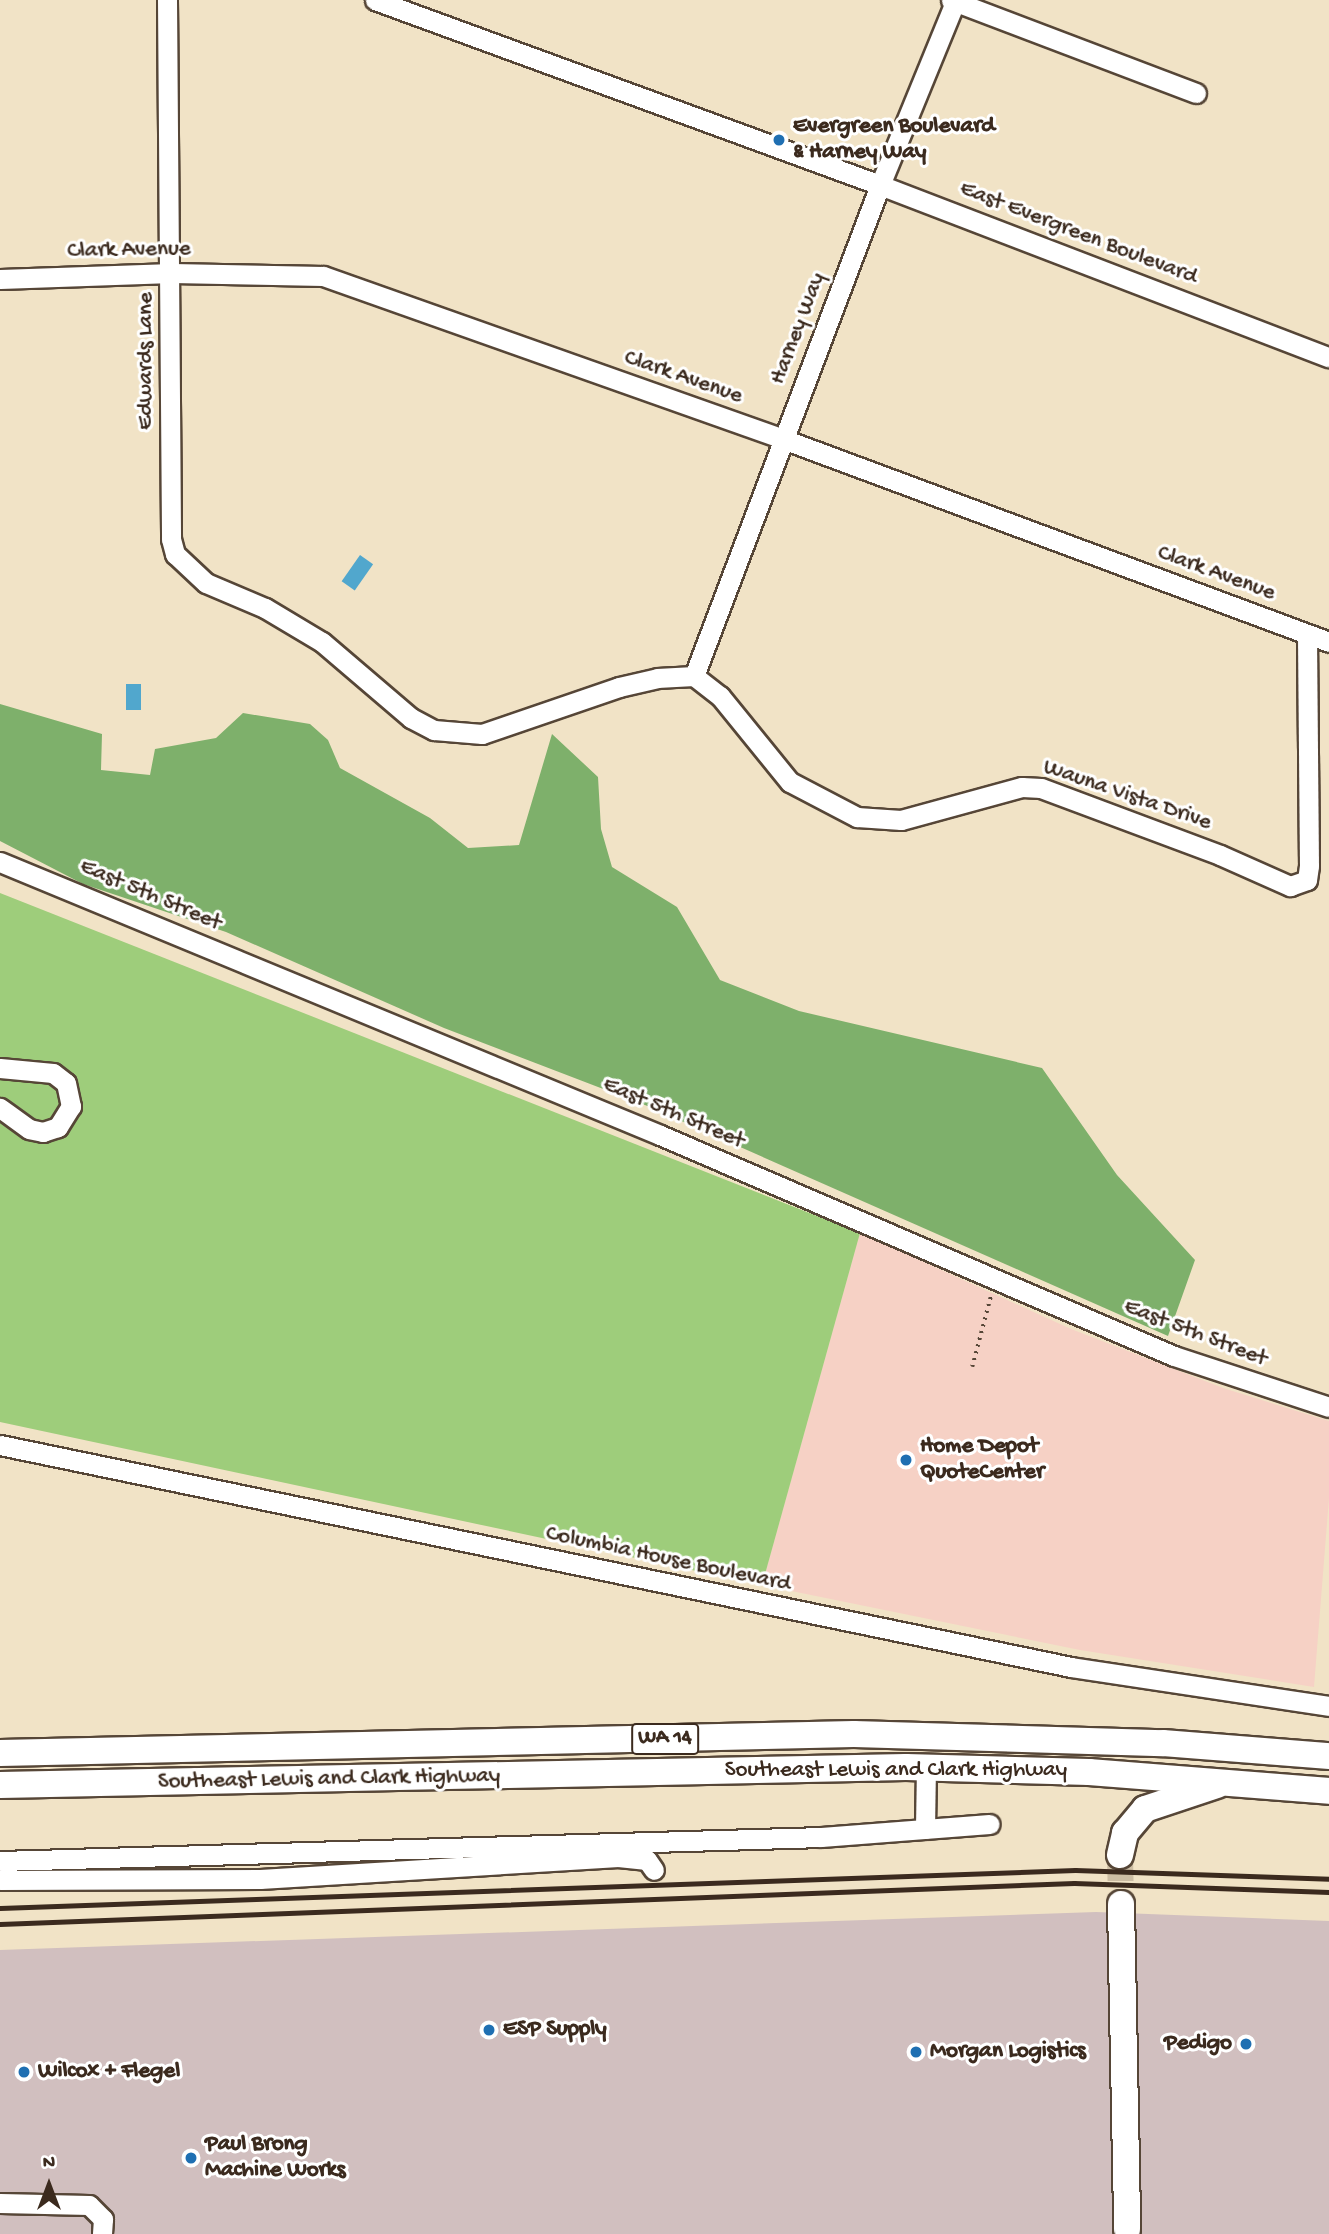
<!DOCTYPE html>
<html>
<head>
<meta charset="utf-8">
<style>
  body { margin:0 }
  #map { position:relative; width:1329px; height:2234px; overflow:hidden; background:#f1e3c6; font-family:"Gochi Hand",sans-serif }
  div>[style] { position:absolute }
  .built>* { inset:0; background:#f6d1c5 }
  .industrial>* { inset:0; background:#d1bfbf }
  .green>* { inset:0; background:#9ecd7b }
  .forest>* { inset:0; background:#7eb06b }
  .water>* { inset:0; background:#51a7cd; transform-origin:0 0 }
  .highway-tunnel>* { height:26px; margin-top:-13px; transform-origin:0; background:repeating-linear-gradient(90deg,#cdbea4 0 26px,transparent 0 39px) }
  .path>* { height:3.5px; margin-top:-1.75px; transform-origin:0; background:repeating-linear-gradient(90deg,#564637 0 2px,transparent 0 7px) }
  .roads { filter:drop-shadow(2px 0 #564637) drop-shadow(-2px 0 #564637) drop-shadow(0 2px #564637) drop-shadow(0 -2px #564637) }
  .minor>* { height:19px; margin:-9.5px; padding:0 9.5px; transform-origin:9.5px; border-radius:9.5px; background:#fff }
  .highway>* { height:26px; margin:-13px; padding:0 13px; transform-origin:13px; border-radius:13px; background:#fff }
  .rail>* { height:5px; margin:-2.5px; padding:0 2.5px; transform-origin:2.5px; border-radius:2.5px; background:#3b2a1e }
  .dots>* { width:19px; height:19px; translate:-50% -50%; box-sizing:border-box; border:4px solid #fff; border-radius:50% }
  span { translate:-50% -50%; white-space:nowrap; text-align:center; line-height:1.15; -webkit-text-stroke:6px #fff; paint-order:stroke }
  .shield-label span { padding:2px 5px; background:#fff; border:2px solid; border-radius:5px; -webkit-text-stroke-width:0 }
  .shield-label { font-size:21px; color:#3b2a1e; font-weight:700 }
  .poi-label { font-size:23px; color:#3b2a1e; font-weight:700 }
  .left { translate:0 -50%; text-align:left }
  .right { translate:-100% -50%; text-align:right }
  .street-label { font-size:23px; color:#3b2a1e }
  .north { position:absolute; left:14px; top:2150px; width:70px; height:70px; -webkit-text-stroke:5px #fff; paint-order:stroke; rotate:0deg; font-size:19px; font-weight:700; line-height:28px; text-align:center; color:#3b2a1e }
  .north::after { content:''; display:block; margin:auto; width:24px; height:32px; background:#3b2a1e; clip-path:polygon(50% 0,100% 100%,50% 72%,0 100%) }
</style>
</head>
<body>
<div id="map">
  <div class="built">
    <i style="clip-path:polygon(860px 1233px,1071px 1329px,1223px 1388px,1329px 1421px,1329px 1498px,1314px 1687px,1080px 1650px,762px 1585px)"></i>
  </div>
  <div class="industrial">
    <i style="clip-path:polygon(1096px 1912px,1329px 1921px,1329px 2234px,0 2234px,0 1950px)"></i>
  </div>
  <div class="green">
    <i style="clip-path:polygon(0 893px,860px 1233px,762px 1585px,0 1422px)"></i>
  </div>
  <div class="forest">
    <i style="clip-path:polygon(0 704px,102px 734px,101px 770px,150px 775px,155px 749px,216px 738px,243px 713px,310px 724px,328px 740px,340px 768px,430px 818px,468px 848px,519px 845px,552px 734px,598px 777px,601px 829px,612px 867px,677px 907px,720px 980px,799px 1011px,1042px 1068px,1117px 1175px,1195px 1260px,1168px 1336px,645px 1105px,444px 1028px,226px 932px,83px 884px,0 841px)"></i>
  </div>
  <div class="water">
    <i style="left:360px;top:555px;width:16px;height:32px;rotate:35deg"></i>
    <i style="left:126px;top:684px;width:15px;height:26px"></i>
  </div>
  <div class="highway-tunnel">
    <i style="left:1120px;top:1855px;width:49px;rotate:88.8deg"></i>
  </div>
  <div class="path">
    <i style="left:972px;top:1367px;width:74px;rotate:-75.2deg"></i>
  </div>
  <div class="roads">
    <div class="minor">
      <i style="left:167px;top:0;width:539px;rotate:89.57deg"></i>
      <i style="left:171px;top:539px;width:16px;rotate:75deg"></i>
      <i style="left:175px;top:554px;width:42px;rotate:43.1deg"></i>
      <i style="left:206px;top:583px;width:64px;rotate:23deg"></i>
      <i style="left:265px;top:608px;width:66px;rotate:30.8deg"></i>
      <i style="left:322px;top:642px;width:117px;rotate:40.5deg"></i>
      <i style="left:411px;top:718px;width:26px;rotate:28deg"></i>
      <i style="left:434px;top:730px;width:48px;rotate:4.8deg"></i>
      <i style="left:482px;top:734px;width:145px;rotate:-18.9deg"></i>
      <i style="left:619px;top:687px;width:39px;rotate:-13deg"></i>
      <i style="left:657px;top:678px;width:37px;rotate:-3deg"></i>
      <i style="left:694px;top:676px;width:33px;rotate:38deg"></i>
      <i style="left:720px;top:696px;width:111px;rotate:50.9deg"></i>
      <i style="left:790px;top:782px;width:76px;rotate:27.6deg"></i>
      <i style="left:857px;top:817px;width:44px;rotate:3.9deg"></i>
      <i style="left:901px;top:820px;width:125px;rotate:-15.3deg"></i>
      <i style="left:1022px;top:787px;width:19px;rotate:3deg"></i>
      <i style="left:1041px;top:788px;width:191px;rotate:20.5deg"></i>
      <i style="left:1220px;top:855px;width:77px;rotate:23.9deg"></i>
      <i style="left:1290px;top:886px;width:18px;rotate:-19deg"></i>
      <i style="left:1307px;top:880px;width:14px;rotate:-82deg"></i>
      <i style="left:1309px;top:866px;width:232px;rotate:-90.5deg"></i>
      <i style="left:375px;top:0;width:538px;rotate:20.12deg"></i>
      <i style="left:880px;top:185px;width:481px;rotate:21deg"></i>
      <i style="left:951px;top:0;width:262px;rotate:20.8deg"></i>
      <i style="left:0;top:279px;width:172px;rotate:-2deg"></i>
      <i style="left:172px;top:273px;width:151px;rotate:1.1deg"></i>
      <i style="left:323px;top:276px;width:488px;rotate:19.5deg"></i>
      <i style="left:783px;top:439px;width:583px;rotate:20.39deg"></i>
      <i style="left:694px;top:676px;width:525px;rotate:-69.25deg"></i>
      <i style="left:880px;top:185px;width:198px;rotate:-67.7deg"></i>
      <i style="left:0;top:862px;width:714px;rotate:22.47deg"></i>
      <i style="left:660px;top:1135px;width:559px;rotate:23.27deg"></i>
      <i style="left:1174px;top:1356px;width:163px;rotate:18.2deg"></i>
      <i style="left:0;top:1068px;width:53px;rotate:5.4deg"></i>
      <i style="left:53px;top:1073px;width:16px;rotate:38deg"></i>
      <i style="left:66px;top:1083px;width:24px;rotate:78deg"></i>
      <i style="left:71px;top:1106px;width:25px;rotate:122deg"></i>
      <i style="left:58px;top:1127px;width:16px;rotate:162deg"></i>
      <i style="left:43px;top:1132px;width:14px;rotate:-168deg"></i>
      <i style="left:29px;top:1129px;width:36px;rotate:-144deg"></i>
      <i style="left:0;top:1445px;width:1094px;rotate:11.71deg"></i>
      <i style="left:1071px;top:1667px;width:261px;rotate:8.6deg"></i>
      <i style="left:925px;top:1829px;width:62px;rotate:-89.1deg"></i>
      <i style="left:0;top:1861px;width:821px;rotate:-1.67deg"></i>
      <i style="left:821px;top:1837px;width:169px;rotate:-4.4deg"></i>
      <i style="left:0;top:1880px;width:260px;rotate:-0.2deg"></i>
      <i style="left:260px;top:1879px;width:359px;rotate:-3.5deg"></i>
      <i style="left:618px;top:1857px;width:29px;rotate:6deg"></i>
      <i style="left:647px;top:1860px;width:12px;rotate:55deg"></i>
      <i style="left:0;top:2203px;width:89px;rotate:1.3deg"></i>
      <i style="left:89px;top:2205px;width:20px;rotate:45deg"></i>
      <i style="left:103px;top:2219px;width:15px;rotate:94deg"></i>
    </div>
    <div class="highway">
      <i style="left:0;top:1753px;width:854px;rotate:-1.27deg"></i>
      <i style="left:854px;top:1734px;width:309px;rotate:1.7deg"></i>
      <i style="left:1163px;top:1743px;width:167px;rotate:4.5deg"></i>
      <i style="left:0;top:1785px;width:906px;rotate:-1.14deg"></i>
      <i style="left:906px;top:1767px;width:183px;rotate:1.6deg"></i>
      <i style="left:1089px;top:1772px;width:241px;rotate:4.5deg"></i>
      <i style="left:1120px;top:1855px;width:23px;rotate:-77deg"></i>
      <i style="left:1125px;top:1833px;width:31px;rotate:-50deg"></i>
      <i style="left:1145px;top:1809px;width:76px;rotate:-18.4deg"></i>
      <i style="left:1121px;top:1904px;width:325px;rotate:88.9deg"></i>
    </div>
  </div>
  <div class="rail">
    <i style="left:0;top:1908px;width:1076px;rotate:-2.02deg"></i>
    <i style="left:1075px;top:1870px;width:254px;rotate:2deg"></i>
    <i style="left:0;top:1924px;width:1075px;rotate:-2.19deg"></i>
    <i style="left:1074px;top:1883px;width:255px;rotate:2deg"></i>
  </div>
  <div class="dots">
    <i style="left:779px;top:140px;background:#1f6fb2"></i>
    <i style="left:906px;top:1460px;background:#1f6fb2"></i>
    <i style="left:489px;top:2030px;background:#1f6fb2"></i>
    <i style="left:1246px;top:2044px;background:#1f6fb2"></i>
    <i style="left:916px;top:2052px;background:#1f6fb2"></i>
    <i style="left:24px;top:2072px;background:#1f6fb2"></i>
    <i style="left:191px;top:2158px;background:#1f6fb2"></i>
  </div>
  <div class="shield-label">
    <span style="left:665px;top:1739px">WA 14</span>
  </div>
  <div class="poi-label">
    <span class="left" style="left:793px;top:140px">Evergreen Boulevard<br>&amp; Harney Way</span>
    <span class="left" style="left:920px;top:1460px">Home Depot<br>QuoteCenter</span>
    <span class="left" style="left:503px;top:2030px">ESP Supply</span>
    <span class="right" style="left:1232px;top:2044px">Pedigo</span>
    <span class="left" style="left:930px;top:2052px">Morgan Logistics</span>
    <span class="left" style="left:38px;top:2072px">Wilcox + Flegel</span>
    <span class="left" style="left:205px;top:2158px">Paul Brong<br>Machine Works</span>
  </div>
  <div class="street-label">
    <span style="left:1078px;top:234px;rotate:21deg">East Evergreen Boulevard</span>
    <span style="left:129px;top:251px;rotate:-1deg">Clark Avenue</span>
    <span style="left:799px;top:329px;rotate:-69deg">Harney Way</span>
    <span style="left:147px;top:361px;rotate:-90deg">Edwards Lane</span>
    <span style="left:683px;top:378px;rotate:19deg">Clark Avenue</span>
    <span style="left:1216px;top:574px;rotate:20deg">Clark Avenue</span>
    <span style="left:1127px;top:796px;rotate:19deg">Wauna Vista Drive</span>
    <span style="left:150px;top:896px;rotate:23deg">East 5th Street</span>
    <span style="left:673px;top:1114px;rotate:23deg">East 5th Street</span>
    <span style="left:1195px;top:1334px;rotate:21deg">East 5th Street</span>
    <span style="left:668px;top:1560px;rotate:12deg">Columbia House Boulevard</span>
    <span style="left:896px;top:1771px">Southeast Lewis and Clark Highway</span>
    <span style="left:329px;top:1780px;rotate:-1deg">Southeast Lewis and Clark Highway</span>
  </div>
  <div class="north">N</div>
</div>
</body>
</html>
